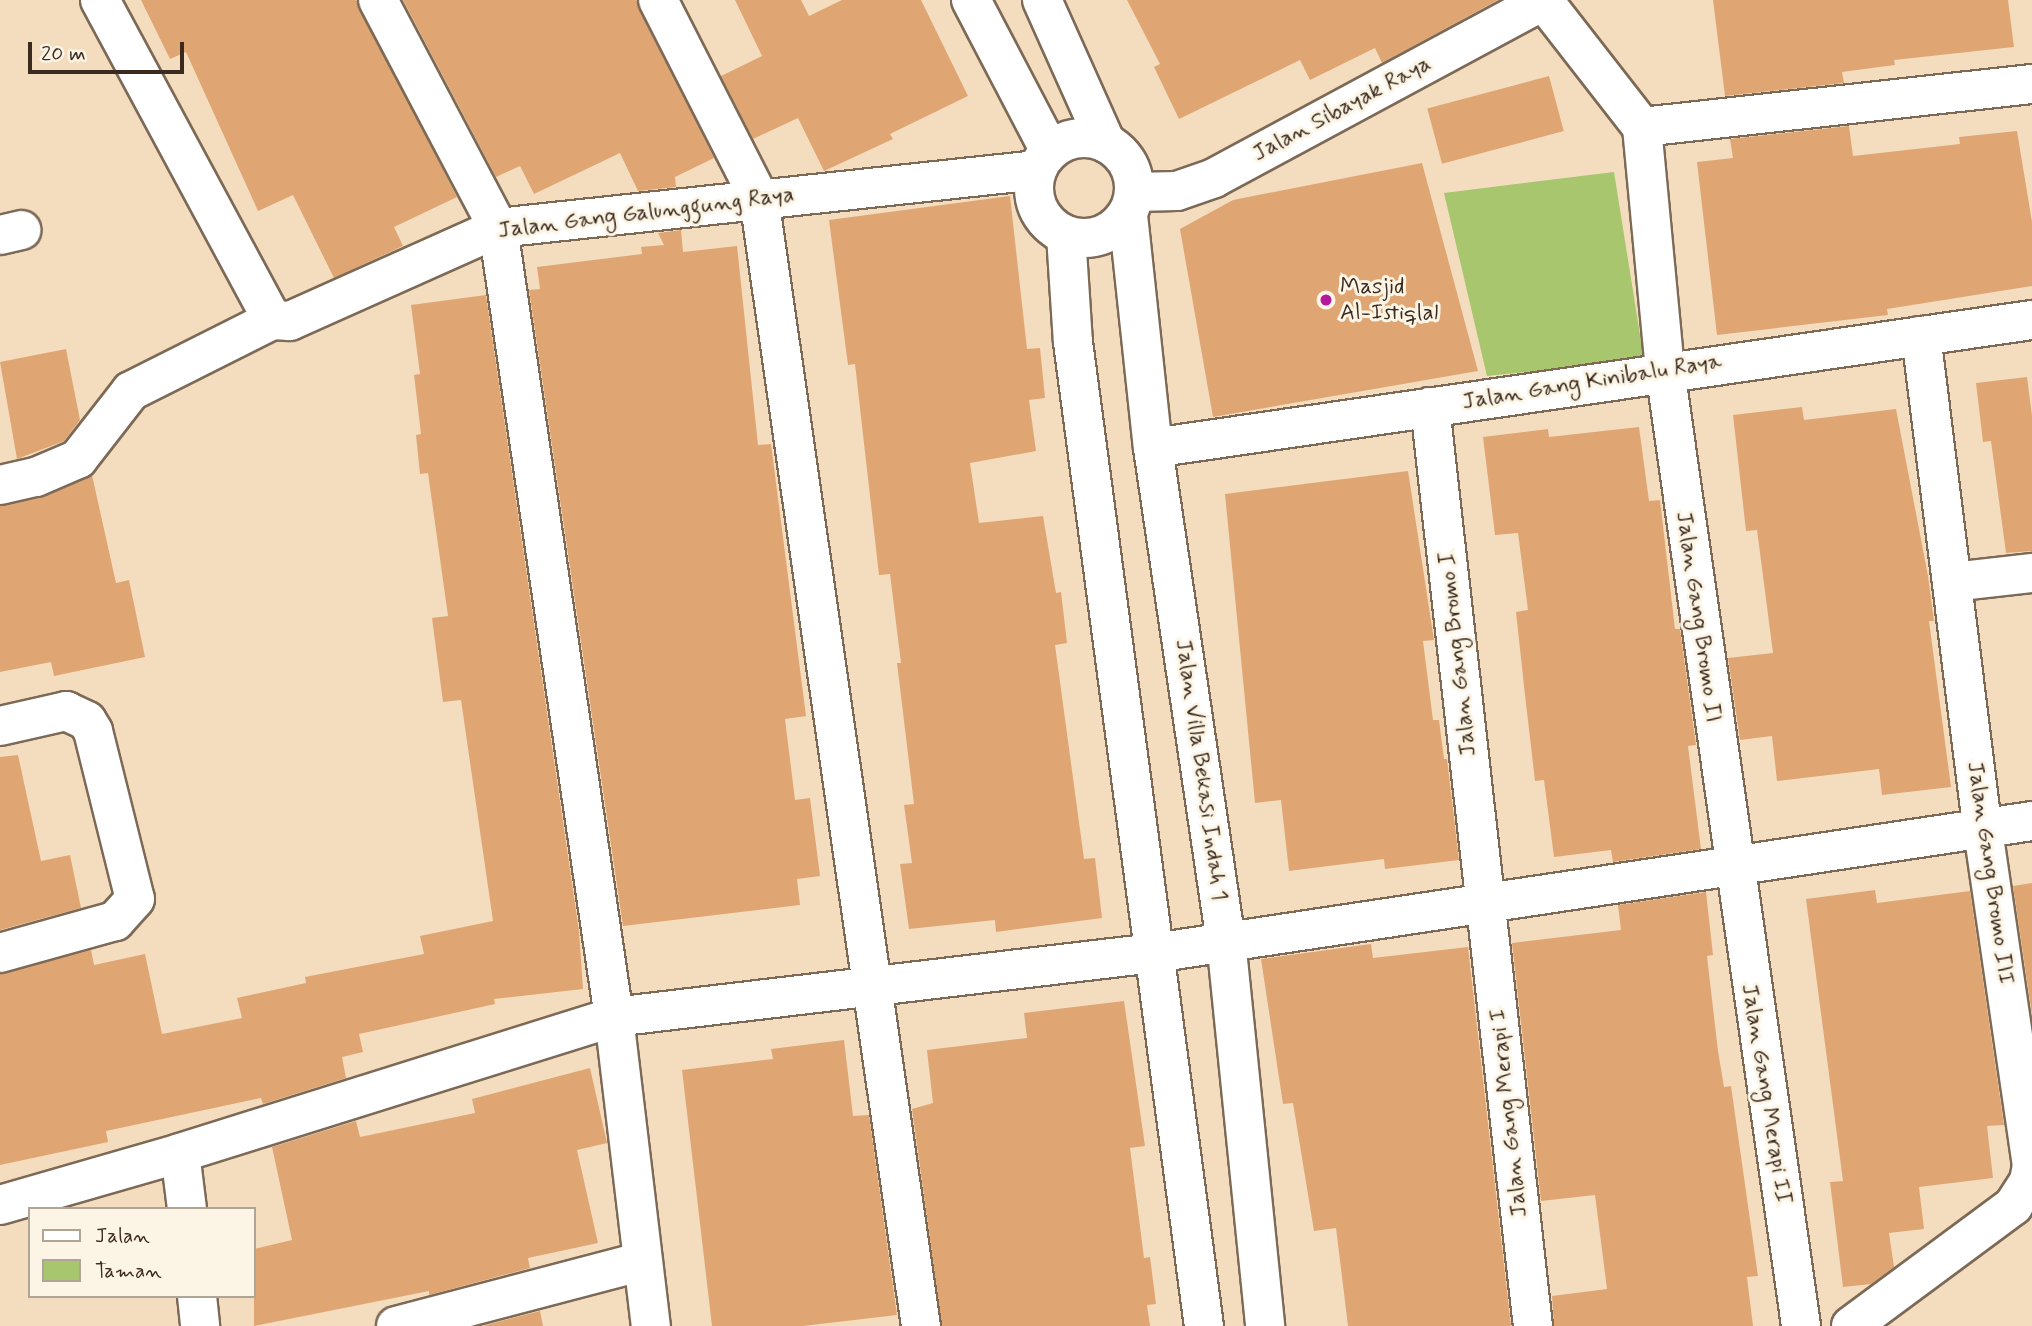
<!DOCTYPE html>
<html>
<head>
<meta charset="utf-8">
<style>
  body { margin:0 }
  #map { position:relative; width:2032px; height:1326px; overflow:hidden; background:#f4ddbe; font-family:Mynerve,sans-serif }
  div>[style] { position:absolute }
  .green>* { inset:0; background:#a7c66e }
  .building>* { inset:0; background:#dfa674; transform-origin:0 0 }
  .roads { filter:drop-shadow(2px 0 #7c6956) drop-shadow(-2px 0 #7c6956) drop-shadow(0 2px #7c6956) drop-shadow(0 -2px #7c6956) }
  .minor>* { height:38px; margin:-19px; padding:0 19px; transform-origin:19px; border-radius:19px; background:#fff }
  .minor>.ring { margin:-19px; padding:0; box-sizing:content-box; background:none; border:38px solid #fff; border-radius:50% }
  .dots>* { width:19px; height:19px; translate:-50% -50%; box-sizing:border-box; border:4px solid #fcf5e5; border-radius:50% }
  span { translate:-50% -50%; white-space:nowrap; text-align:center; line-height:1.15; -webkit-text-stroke:6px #fcf5e5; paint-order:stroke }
  .street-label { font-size:23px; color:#3b2a1e }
  .poi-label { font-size:23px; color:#3b2a1e }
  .left { translate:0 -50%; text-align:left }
  .legend { position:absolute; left:28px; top:1207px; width:228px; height:91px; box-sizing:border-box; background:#fcf5e5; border:2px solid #afa495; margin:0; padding:9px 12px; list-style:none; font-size:21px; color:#3b2a1e }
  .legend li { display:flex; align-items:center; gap:14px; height:35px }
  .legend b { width:35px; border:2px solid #afa495 }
  .scale { position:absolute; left:28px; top:42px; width:156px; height:32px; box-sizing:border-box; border:4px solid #3b2a1e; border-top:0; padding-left:9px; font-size:21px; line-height:24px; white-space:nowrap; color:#3b2a1e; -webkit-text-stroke:5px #fcf5e5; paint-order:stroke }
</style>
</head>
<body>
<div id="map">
  <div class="green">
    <i style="clip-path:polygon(1614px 172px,1644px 360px,1487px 376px,1444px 193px)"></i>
  </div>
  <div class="building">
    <i style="clip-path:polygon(141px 0,356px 0,457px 197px,394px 227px,403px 246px,334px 278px,293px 195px,258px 211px,186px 52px,170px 59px)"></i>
    <i style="clip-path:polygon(403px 0,636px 0,714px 158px,675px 177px,676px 187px,638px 191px,620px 153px,534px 194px,520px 166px,496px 177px)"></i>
    <i style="clip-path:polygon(735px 0,801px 0,809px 16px,842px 0,921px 0,968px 96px,890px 134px,893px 139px,824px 171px,798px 118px,753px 139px,721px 76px,762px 56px)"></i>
    <i style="clip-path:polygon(1127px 0,1498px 0,1382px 63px,1375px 48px,1310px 80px,1300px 60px,1179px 119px,1154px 67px,1160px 64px)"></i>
    <i style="clip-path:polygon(1713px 0,2008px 0,2014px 47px,1894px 60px,1895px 65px,1842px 72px,1844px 83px,1725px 96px)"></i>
    <i style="left:1549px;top:76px;width:57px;height:126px;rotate:75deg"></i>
    <i style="clip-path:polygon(1849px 126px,1853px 156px,1960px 144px,1959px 137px,2017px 131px,2032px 222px,2032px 286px,1887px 309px,1888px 315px,1717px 335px,1697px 162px,1733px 158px,1730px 139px)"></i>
    <i style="clip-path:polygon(1422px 163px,1478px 371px,1213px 417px,1180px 229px,1233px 200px)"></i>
    <i style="clip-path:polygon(1010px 196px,1027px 349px,1040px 348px,1045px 398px,1029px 400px,1036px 451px,970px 463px,979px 523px,1043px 516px,1056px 593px,1061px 592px,1067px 643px,1055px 645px,1084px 859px,1095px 858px,1102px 918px,996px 932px,995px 920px,909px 929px,900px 864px,912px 863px,904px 805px,914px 804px,897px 663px,901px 663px,890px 574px,879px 575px,855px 364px,848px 365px,829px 220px)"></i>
    <i style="clip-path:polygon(681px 230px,683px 252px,737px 246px,758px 445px,771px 444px,806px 716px,785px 719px,795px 800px,810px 798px,820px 876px,797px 879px,800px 905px,623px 926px,529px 290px,540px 289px,537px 267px,642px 254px,641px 247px,664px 245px,658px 233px)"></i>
    <i style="clip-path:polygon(486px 295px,579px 931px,583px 989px,494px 999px,495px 1004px,359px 1034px,363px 1052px,342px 1057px,346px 1078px,263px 1104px,261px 1098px,106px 1131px,108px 1142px,0 1165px,0 974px,91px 950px,94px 965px,145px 954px,162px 1034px,242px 1018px,237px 998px,306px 983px,305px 977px,424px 954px,420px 936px,493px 921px,461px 700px,443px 702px,432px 618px,448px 616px,428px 473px,420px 474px,416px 435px,421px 434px,414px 375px,420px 374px,411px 305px)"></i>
    <i style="clip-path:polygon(66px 349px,80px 420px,64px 441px,17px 459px,0 362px)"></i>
    <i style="clip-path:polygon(2027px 377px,2032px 416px,2032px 551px,2006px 553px,1991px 441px,1983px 442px,1976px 383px)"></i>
    <i style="clip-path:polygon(1802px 407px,1804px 420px,1896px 409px,1928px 576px,1934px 621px,1929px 621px,1951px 787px,1882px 795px,1879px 769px,1777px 781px,1772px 736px,1740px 740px,1728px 658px,1773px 653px,1757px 530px,1746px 531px,1733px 415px)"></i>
    <i style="clip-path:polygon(1639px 427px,1649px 501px,1660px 500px,1675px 629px,1680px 629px,1696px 745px,1688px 746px,1701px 849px,1613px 862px,1611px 850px,1554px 857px,1544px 780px,1535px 781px,1525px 695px,1516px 612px,1528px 610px,1518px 533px,1495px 535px,1483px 437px,1548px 429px,1549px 437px)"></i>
    <i style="clip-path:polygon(1408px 471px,1434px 640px,1423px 641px,1433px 720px,1439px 720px,1444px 759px,1447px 759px,1459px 860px,1385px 869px,1384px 859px,1289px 871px,1281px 800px,1255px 803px,1225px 494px)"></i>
    <i style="clip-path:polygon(92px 475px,116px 583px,129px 580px,145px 657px,54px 676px,51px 662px,0 672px,0 506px,44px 497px)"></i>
    <i style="clip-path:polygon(18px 755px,41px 861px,70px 855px,81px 908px,0 930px,0 757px)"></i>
    <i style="clip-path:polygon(2032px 883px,2032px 1015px,2013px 886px)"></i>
    <i style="clip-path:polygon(1875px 890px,1877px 903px,1970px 891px,2004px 1125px,1987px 1126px,1993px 1178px,1919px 1187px,1924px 1229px,1889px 1233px,1894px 1267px,1871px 1284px,1843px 1287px,1830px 1182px,1843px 1181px,1806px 899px)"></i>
    <i style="clip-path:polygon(1706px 892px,1713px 955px,1707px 956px,1718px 1051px,1724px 1087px,1731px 1086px,1758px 1276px,1747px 1277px,1753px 1326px,1554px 1326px,1552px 1296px,1607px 1289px,1595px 1195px,1541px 1201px,1512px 943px,1621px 930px,1618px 905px)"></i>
    <i style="clip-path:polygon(1371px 944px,1373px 958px,1468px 947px,1511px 1326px,1348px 1326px,1336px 1228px,1314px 1231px,1293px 1103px,1283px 1104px,1261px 959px)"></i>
    <i style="clip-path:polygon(1124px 1001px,1145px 1146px,1130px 1148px,1144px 1258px,1150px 1257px,1156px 1304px,1147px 1305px,1150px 1326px,942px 1326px,912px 1109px,933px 1103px,927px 1050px,1027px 1038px,1024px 1013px)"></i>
    <i style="clip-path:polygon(844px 1040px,853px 1116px,869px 1115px,897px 1315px,803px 1326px,712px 1326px,682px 1070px,773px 1059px,771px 1049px)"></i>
    <i style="clip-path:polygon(590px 1068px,607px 1143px,577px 1150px,598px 1243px,528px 1258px,530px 1268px,429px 1295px,429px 1291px,254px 1326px,254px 1249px,292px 1240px,272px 1147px,356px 1121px,360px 1137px,475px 1113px,472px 1099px)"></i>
    <i style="clip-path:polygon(540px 1311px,543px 1326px,482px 1326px)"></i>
  </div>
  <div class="roads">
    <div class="minor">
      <i style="left:100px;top:0;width:363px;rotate:61.7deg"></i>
      <i style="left:378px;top:0;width:258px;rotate:62.2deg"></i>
      <i style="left:498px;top:228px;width:797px;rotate:81.64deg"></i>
      <i style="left:614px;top:1017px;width:311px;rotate:83.2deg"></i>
      <i style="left:658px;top:0;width:222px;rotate:63deg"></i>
      <i style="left:759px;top:198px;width:1140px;rotate:81.83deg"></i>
      <i style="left:971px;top:0;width:170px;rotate:62.4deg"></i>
      <i style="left:1042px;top:0;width:157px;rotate:65.9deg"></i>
      <i style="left:1543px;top:0;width:161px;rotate:52.1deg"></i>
      <i style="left:1642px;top:127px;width:244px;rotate:84.6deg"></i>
      <i style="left:1665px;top:370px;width:966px;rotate:81.9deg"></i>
      <i style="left:1642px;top:127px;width:392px;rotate:-6.3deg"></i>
      <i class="ring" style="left:1034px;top:138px;width:62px;height:62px"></i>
      <i style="left:1135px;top:192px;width:42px;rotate:-1.4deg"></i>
      <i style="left:1177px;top:191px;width:39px;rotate:-19deg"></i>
      <i style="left:1214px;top:178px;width:375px;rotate:-28.3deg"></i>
      <i style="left:1128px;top:215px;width:234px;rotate:83.9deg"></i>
      <i style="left:1153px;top:448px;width:497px;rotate:81.6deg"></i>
      <i style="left:1226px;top:940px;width:388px;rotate:84.2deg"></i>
      <i style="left:0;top:235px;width:22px;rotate:-13deg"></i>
      <i style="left:1066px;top:235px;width:107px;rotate:86.3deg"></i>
      <i style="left:1073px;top:342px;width:993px;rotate:82.42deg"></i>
      <i style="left:272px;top:320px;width:18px;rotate:3deg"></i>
      <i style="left:290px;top:321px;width:228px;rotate:-24.1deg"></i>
      <i style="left:498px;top:228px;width:542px;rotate:-6.14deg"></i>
      <i style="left:1430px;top:407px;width:925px;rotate:83.61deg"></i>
      <i style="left:1153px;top:448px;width:888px;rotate:-8.29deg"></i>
      <i style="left:0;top:485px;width:37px;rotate:-13deg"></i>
      <i style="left:36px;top:477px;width:46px;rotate:-23.2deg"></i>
      <i style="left:78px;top:459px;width:86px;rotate:-52.1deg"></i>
      <i style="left:131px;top:391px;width:158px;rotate:-26.7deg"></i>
      <i style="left:1952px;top:582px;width:81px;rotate:-6.4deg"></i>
      <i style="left:0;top:726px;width:68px;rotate:-12.8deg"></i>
      <i style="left:66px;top:711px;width:23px;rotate:25deg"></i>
      <i style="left:87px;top:721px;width:12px;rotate:59deg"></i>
      <i style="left:93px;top:731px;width:173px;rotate:76deg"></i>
      <i style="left:135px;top:899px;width:30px;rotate:132deg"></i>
      <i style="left:115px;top:921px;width:119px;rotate:164.5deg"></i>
      <i style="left:0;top:1205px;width:187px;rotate:-16.1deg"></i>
      <i style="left:187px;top:1209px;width:56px;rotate:-97.1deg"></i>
      <i style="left:180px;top:1153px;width:455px;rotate:-17.4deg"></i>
      <i style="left:614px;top:1017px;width:544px;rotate:-6.76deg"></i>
      <i style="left:1154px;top:953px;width:888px;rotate:-8.55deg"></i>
      <i style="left:197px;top:1296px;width:30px;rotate:84deg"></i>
      <i style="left:396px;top:1326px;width:255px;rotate:-14.7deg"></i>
      <i style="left:1851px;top:1326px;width:202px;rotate:-36.5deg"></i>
      <i style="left:2013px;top:1206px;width:30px;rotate:-57deg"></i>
      <i style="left:2029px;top:1181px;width:15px;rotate:-79deg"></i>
      <i style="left:2032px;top:1166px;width:345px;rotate:-98.3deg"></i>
      <i style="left:1982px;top:825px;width:493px;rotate:-97.1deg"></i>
    </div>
  </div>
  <div class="dots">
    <i style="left:1326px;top:300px;background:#b5179e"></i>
  </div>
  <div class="street-label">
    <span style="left:1342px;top:109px;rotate:-28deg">Jalan Sibayak Raya</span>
    <span style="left:646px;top:213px;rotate:-7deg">Jalan Gang Galunggung Raya</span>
    <span style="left:1592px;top:382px;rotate:-9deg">Jalan Gang Kinibalu Raya</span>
    <span style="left:1698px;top:617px;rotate:82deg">Jalan Gang Bromo II</span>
    <span style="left:1458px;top:654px;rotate:-96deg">Jalan Gang Bromo I</span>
    <span style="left:1201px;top:770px;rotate:82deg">Jalan Villa Bekasi Indah 1</span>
    <span style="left:1990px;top:873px;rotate:82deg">Jalan Gang Bromo III</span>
    <span style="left:1766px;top:1094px;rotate:81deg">Jalan Gang Merapi II</span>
    <span style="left:1509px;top:1113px;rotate:-96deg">Jalan Gang Merapi I</span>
  </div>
  <div class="poi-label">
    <span class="left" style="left:1340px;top:300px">Masjid<br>Al-Istiqlal</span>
  </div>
  <ul class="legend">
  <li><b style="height:9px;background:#fff"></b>Jalan</li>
  <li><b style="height:19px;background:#a7c66e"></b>Taman</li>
  </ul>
  <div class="scale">20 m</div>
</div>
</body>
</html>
